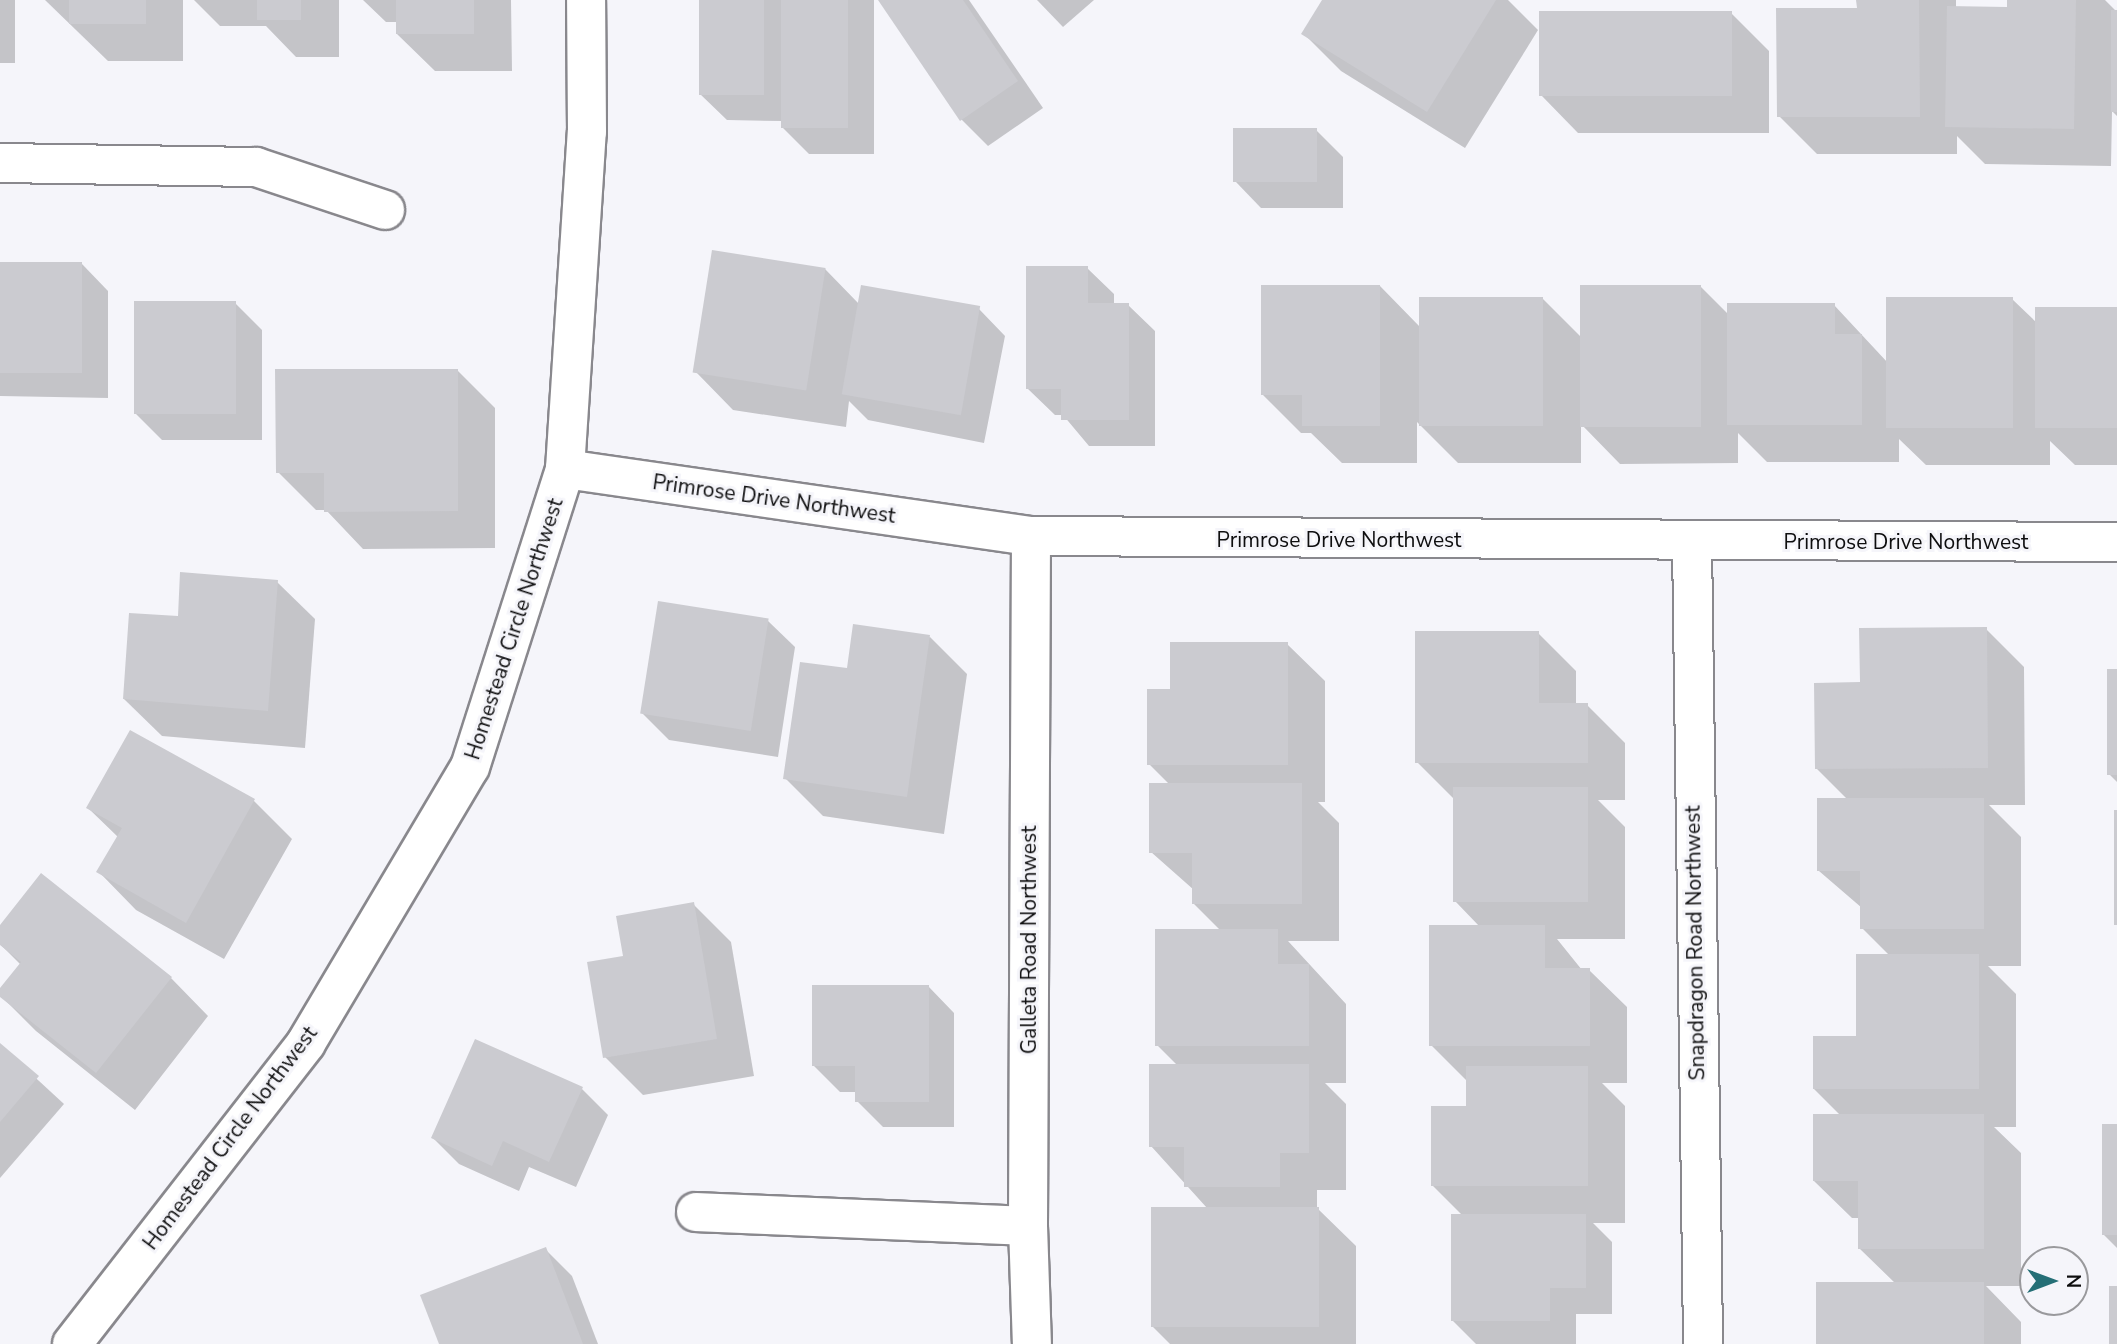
<!DOCTYPE html>
<html>
<head>
<meta charset="utf-8">
<style>
  body { margin:0 }
  #map { position:relative; width:2117px; height:1344px; overflow:hidden; background:#f5f5fa; font-family:"Nunito Sans",sans-serif }
  div>[style] { position:absolute }
  .shadow>* { inset:0; background:#0003; transform-origin:0 0 }
  .building>* { inset:0; background:#cbcbd0; transform-origin:0 0 }
  .roads { filter:drop-shadow(2px 0 #89888d) drop-shadow(-2px 0 #89888d) drop-shadow(0 2px #89888d) drop-shadow(0 -2px #89888d) }
  .minor>* { height:38px; margin:-19px; padding:0 19px; transform-origin:19px; border-radius:19px; background:#fff }
  .tertiary>* { height:38px; margin:-19px; padding:0 19px; transform-origin:19px; border-radius:19px; background:#fff }
  span { translate:-50% -50%; white-space:nowrap; text-align:center; line-height:1.15; -webkit-text-stroke:6px #f5f5fa; paint-order:stroke }
  .street-label { font-size:21px; color:#0e0e0f }
  .north { position:absolute; left:2019px; top:1246px; width:70px; height:70px; box-sizing:border-box; background:#f5f5fa; border:2px solid #99999c; border-radius:50%; rotate:90deg; font-size:19px; font-weight:700; line-height:28px; text-align:center; color:#0e0e0f }
  .north::after { content:''; display:block; margin:auto; width:24px; height:32px; background:#256f76; clip-path:polygon(50% 0,100% 100%,50% 72%,0 100%) }
</style>
</head>
<body>
<div id="map">
  <div class="shadow">
    <i style="left:0;top:0;width:15px;height:63px"></i>
    <i style="clip-path:polygon(45px 0,183px 0,183px 61px,108px 61px)"></i>
    <i style="clip-path:polygon(194px 0,339px 0,339px 57px,296px 57px,266px 26px,220px 26px)"></i>
    <i style="clip-path:polygon(363px 0,511px 0,512px 71px,435px 71px,397px 34px,397px 22px,386px 22px)"></i>
    <i style="clip-path:polygon(701px 0,874px 0,874px 154px,809px 154px,783px 128px,783px 121px,727px 120px,700px 94px)"></i>
    <i style="clip-path:polygon(880px 0,969px 0,1043px 108px,988px 146px,962px 120px)"></i>
    <i style="clip-path:polygon(1037px 0,1094px 0,1063px 27px)"></i>
    <i style="clip-path:polygon(1324px 0,1508px 0,1538px 30px,1465px 148px,1341px 71px,1303px 33px)"></i>
    <i style="clip-path:polygon(1858px 0,1956px 0,1956px 8px,2009px 9px,2009px 0,2105px 0,2117px 12px,2117px 116px,2112px 111px,2111px 166px,1985px 164px,1957px 136px,1957px 154px,1817px 154px,1779px 116px,1858px 10px)"></i>
    <i style="clip-path:polygon(1731px 13px,1769px 51px,1769px 133px,1578px 133px,1541px 95px)"></i>
    <i style="clip-path:polygon(1316px 130px,1343px 157px,1343px 208px,1261px 208px,1235px 181px)"></i>
    <i style="clip-path:polygon(0 264px,82px 264px,108px 291px,108px 398px,0 396px)"></i>
    <i style="clip-path:polygon(1087px 268px,1114px 294px,1114px 305px,1128px 305px,1155px 331px,1155px 446px,1089px 446px,1063px 415px,1055px 415px,1028px 389px)"></i>
    <i style="clip-path:polygon(825px 269px,859px 304px,979px 309px,1005px 336px,984px 443px,868px 420px,849px 401px,846px 427px,733px 410px,696px 372px)"></i>
    <i style="clip-path:polygon(1380px 286px,1420px 327px,1543px 299px,1582px 338px,1700px 286px,1729px 315px,1834px 305px,1888px 363px,2012px 299px,2037px 323px,2117px 309px,2117px 465px,2075px 465px,2050px 441px,2050px 465px,1926px 465px,1899px 439px,1899px 462px,1767px 462px,1738px 433px,1738px 463px,1620px 464px,1581px 424px,1581px 463px,1458px 463px,1417px 422px,1417px 463px,1342px 463px,1311px 433px,1301px 433px,1263px 395px)"></i>
    <i style="clip-path:polygon(235px 303px,262px 330px,262px 440px,162px 440px,135px 413px)"></i>
    <i style="clip-path:polygon(457px 370px,495px 408px,495px 548px,363px 549px,326px 510px,316px 510px,278px 472px)"></i>
    <i style="clip-path:polygon(277px 582px,315px 619px,305px 748px,162px 736px,124px 699px,179px 618px)"></i>
    <i style="clip-path:polygon(768px 621px,795px 647px,778px 757px,669px 740px,642px 713px)"></i>
    <i style="clip-path:polygon(1986px 629px,2024px 667px,2025px 805px,1989px 805px,2021px 837px,2021px 966px,1988px 966px,2016px 994px,2016px 1127px,1994px 1127px,2021px 1153px,2021px 1286px,1986px 1286px,2021px 1322px,2021px 1344px,1817px 1344px,1896px 1284px,1860px 1249px,1860px 1218px,1852px 1218px,1814px 1181px,1841px 1116px,1814px 1089px,1857px 1038px,1890px 956px,1862px 928px,1862px 908px,1819px 871px,1848px 800px,1816px 768px,1862px 684px)"></i>
    <i style="clip-path:polygon(1538px 633px,1576px 671px,1576px 705px,1587px 705px,1625px 743px,1625px 800px,1598px 800px,1625px 827px,1625px 939px,1557px 939px,1582px 970px,1589px 970px,1627px 1007px,1627px 1083px,1602px 1083px,1625px 1106px,1625px 1223px,1593px 1223px,1612px 1242px,1612px 1314px,1576px 1314px,1576px 1344px,1476px 1344px,1453px 1321px,1463px 1216px,1432px 1185px,1468px 1107px,1468px 1082px,1431px 1045px,1480px 927px,1455px 901px,1455px 800px,1417px 762px)"></i>
    <i style="clip-path:polygon(930px 637px,967px 674px,944px 834px,823px 816px,785px 778px,848px 670px)"></i>
    <i style="clip-path:polygon(1287px 644px,1325px 681px,1325px 802px,1318px 802px,1339px 823px,1339px 941px,1288px 941px,1346px 1004px,1346px 1083px,1325px 1083px,1346px 1104px,1346px 1190px,1317px 1190px,1317px 1208px,1356px 1246px,1356px 1344px,1170px 1344px,1153px 1327px,1207px 1208px,1151px 1146px,1178px 1066px,1157px 1045px,1221px 931px,1194px 904px,1194px 890px,1151px 852px,1170px 785px,1149px 764px,1172px 691px)"></i>
    <i style="clip-path:polygon(2117px 670px,2117px 782px,2109px 774px)"></i>
    <i style="clip-path:polygon(254px 801px,292px 839px,224px 959px,136px 910px,99px 872px,118px 837px,88px 808px)"></i>
    <i style="clip-path:polygon(693px 904px,731px 942px,754px 1076px,643px 1095px,605px 1057px,625px 957px)"></i>
    <i style="clip-path:polygon(0 928px,171px 978px,208px 1016px,135px 1110px,36px 1031px,0 995px,21px 965px,0 944px)"></i>
    <i style="clip-path:polygon(928px 986px,954px 1013px,954px 1127px,883px 1127px,857px 1101px,857px 1092px,840px 1092px,814px 1066px)"></i>
    <i style="clip-path:polygon(0 1045px,64px 1104px,0 1178px)"></i>
    <i style="clip-path:polygon(582px 1089px,608px 1115px,576px 1187px,529px 1167px,519px 1191px,459px 1164px,433px 1138px)"></i>
    <i style="clip-path:polygon(2117px 1126px,2117px 1248px,2103px 1234px)"></i>
    <i style="clip-path:polygon(545px 1249px,572px 1276px,598px 1344px,441px 1344px)"></i>
  </div>
  <div class="building">
    <i style="left:69px;top:0;width:77px;height:24px"></i>
    <i style="left:257px;top:0;width:44px;height:20px"></i>
    <i style="left:396px;top:0;width:78px;height:34px"></i>
    <i style="left:699px;top:0;width:65px;height:95px"></i>
    <i style="left:781px;top:0;width:67px;height:128px"></i>
    <i style="clip-path:polygon(878px 0,963px 0,1018px 81px,960px 121px)"></i>
    <i style="clip-path:polygon(1322px 0,1496px 0,1427px 112px,1301px 34px)"></i>
    <i style="clip-path:polygon(1856px 0,1919px 0,1920px 117px,1777px 117px,1776px 8px,1857px 8px)"></i>
    <i style="clip-path:polygon(2007px 0,2076px 0,2074px 129px,1945px 127px,1947px 6px,2007px 7px)"></i>
    <i style="left:2111px;top:10px;width:6px;height:102px"></i>
    <i style="left:1539px;top:11px;width:193px;height:85px"></i>
    <i style="left:1233px;top:128px;width:84px;height:54px"></i>
    <i style="left:712px;top:250px;width:115px;height:124px;rotate:9deg"></i>
    <i style="left:0;top:262px;width:82px;height:111px"></i>
    <i style="clip-path:polygon(1026px 266px,1088px 266px,1088px 303px,1129px 303px,1129px 420px,1061px 420px,1061px 389px,1026px 389px)"></i>
    <i style="left:861px;top:285px;width:121px;height:111px;rotate:10deg"></i>
    <i style="clip-path:polygon(1261px 285px,1380px 285px,1380px 426px,1302px 426px,1302px 395px,1261px 395px)"></i>
    <i style="left:1580px;top:285px;width:121px;height:142px"></i>
    <i style="left:1419px;top:297px;width:124px;height:129px"></i>
    <i style="left:1886px;top:297px;width:127px;height:131px"></i>
    <i style="left:134px;top:301px;width:102px;height:113px"></i>
    <i style="clip-path:polygon(1727px 303px,1835px 303px,1835px 334px,1862px 334px,1862px 425px,1727px 425px)"></i>
    <i style="left:2035px;top:307px;width:82px;height:121px"></i>
    <i style="clip-path:polygon(275px 369px,458px 369px,458px 511px,324px 512px,324px 473px,276px 473px)"></i>
    <i style="clip-path:polygon(180px 572px,278px 580px,268px 711px,123px 699px,129px 613px,178px 616px)"></i>
    <i style="left:658px;top:601px;width:112px;height:114px;rotate:9deg"></i>
    <i style="clip-path:polygon(853px 624px,930px 635px,907px 797px,783px 779px,800px 662px,847px 668px)"></i>
    <i style="clip-path:polygon(1987px 627px,1988px 768px,1815px 769px,1814px 683px,1860px 682px,1859px 628px)"></i>
    <i style="clip-path:polygon(1415px 631px,1539px 631px,1539px 703px,1588px 703px,1588px 763px,1415px 763px)"></i>
    <i style="clip-path:polygon(1170px 642px,1288px 642px,1288px 765px,1147px 765px,1147px 689px,1170px 689px)"></i>
    <i style="left:2107px;top:669px;width:10px;height:106px"></i>
    <i style="clip-path:polygon(130px 730px,255px 799px,186px 923px,96px 872px,122px 828px,86px 808px)"></i>
    <i style="clip-path:polygon(1149px 783px,1302px 783px,1302px 904px,1192px 904px,1192px 853px,1149px 853px)"></i>
    <i style="left:1453px;top:787px;width:135px;height:115px"></i>
    <i style="clip-path:polygon(1817px 798px,1984px 798px,1984px 929px,1860px 929px,1860px 871px,1817px 871px)"></i>
    <i style="left:2114px;top:810px;width:3px;height:115px"></i>
    <i style="clip-path:polygon(41px 873px,172px 977px,96px 1073px,0 997px,0 988px,21px 962px,0 945px,0 925px)"></i>
    <i style="clip-path:polygon(694px 902px,717px 1039px,603px 1058px,587px 962px,623px 956px,616px 916px)"></i>
    <i style="clip-path:polygon(1429px 925px,1545px 925px,1545px 968px,1590px 968px,1590px 1046px,1429px 1046px)"></i>
    <i style="clip-path:polygon(1155px 929px,1278px 929px,1278px 964px,1309px 964px,1309px 1046px,1155px 1046px)"></i>
    <i style="clip-path:polygon(1856px 954px,1979px 954px,1979px 1089px,1813px 1089px,1813px 1036px,1856px 1036px)"></i>
    <i style="clip-path:polygon(812px 985px,929px 985px,929px 1102px,855px 1102px,855px 1066px,812px 1066px)"></i>
    <i style="clip-path:polygon(475px 1039px,583px 1087px,549px 1162px,503px 1141px,492px 1166px,431px 1138px)"></i>
    <i style="clip-path:polygon(0 1043px,39px 1076px,0 1122px)"></i>
    <i style="clip-path:polygon(1149px 1064px,1309px 1064px,1309px 1153px,1280px 1153px,1280px 1187px,1184px 1187px,1184px 1147px,1149px 1147px)"></i>
    <i style="clip-path:polygon(1466px 1066px,1588px 1066px,1588px 1186px,1431px 1186px,1431px 1106px,1466px 1106px)"></i>
    <i style="clip-path:polygon(1813px 1114px,1984px 1114px,1984px 1249px,1858px 1249px,1858px 1181px,1813px 1181px)"></i>
    <i style="left:2102px;top:1124px;width:15px;height:111px"></i>
    <i style="left:1151px;top:1207px;width:168px;height:120px"></i>
    <i style="clip-path:polygon(1451px 1214px,1586px 1214px,1586px 1288px,1550px 1288px,1550px 1321px,1451px 1321px)"></i>
    <i style="clip-path:polygon(546px 1247px,583px 1344px,439px 1344px,420px 1295px)"></i>
    <i style="left:1816px;top:1282px;width:168px;height:62px"></i>
    <i style="left:2109px;top:1286px;width:8px;height:58px"></i>
  </div>
  <div class="roads">
    <div class="minor">
      <i style="left:0;top:163px;width:256px;rotate:0.9deg"></i>
      <i style="left:256px;top:167px;width:136px;rotate:18.4deg"></i>
      <i style="left:565px;top:469px;width:471px;rotate:8.2deg"></i>
      <i style="left:1031px;top:536px;width:1086px;rotate:0.32deg"></i>
      <i style="left:1031px;top:536px;width:690px;rotate:90.25deg"></i>
      <i style="left:1028px;top:1226px;width:118px;rotate:88.1deg"></i>
      <i style="left:1692px;top:542px;width:802px;rotate:89.21deg"></i>
      <i style="left:696px;top:1212px;width:332px;rotate:2.4deg"></i>
    </div>
    <div class="tertiary">
      <i style="left:72px;top:1344px;width:381px;rotate:-52.1deg"></i>
      <i style="left:306px;top:1043px;width:321px;rotate:-59.3deg"></i>
      <i style="left:470px;top:767px;width:313px;rotate:-72.3deg"></i>
      <i style="left:565px;top:469px;width:338px;rotate:-86.3deg"></i>
      <i style="left:587px;top:132px;width:132px;rotate:-90.4deg"></i>
    </div>
  </div>
  <div class="street-label">
    <span style="left:774px;top:499px;rotate:8deg">Primrose Drive Northwest</span>
    <span style="left:1339px;top:540px">Primrose Drive Northwest</span>
    <span style="left:1906px;top:542px">Primrose Drive Northwest</span>
    <span style="left:514px;top:629px;rotate:-72deg">Homestead Circle Northwest</span>
    <span style="left:1029px;top:940px;rotate:-90deg">Galleta Road Northwest</span>
    <span style="left:1695px;top:943px;rotate:-91deg">Snapdragon Road Northwest</span>
    <span style="left:230px;top:1138px;rotate:-53deg">Homestead Circle Northwest</span>
  </div>
  <div class="north">N</div>
</div>
</body>
</html>
